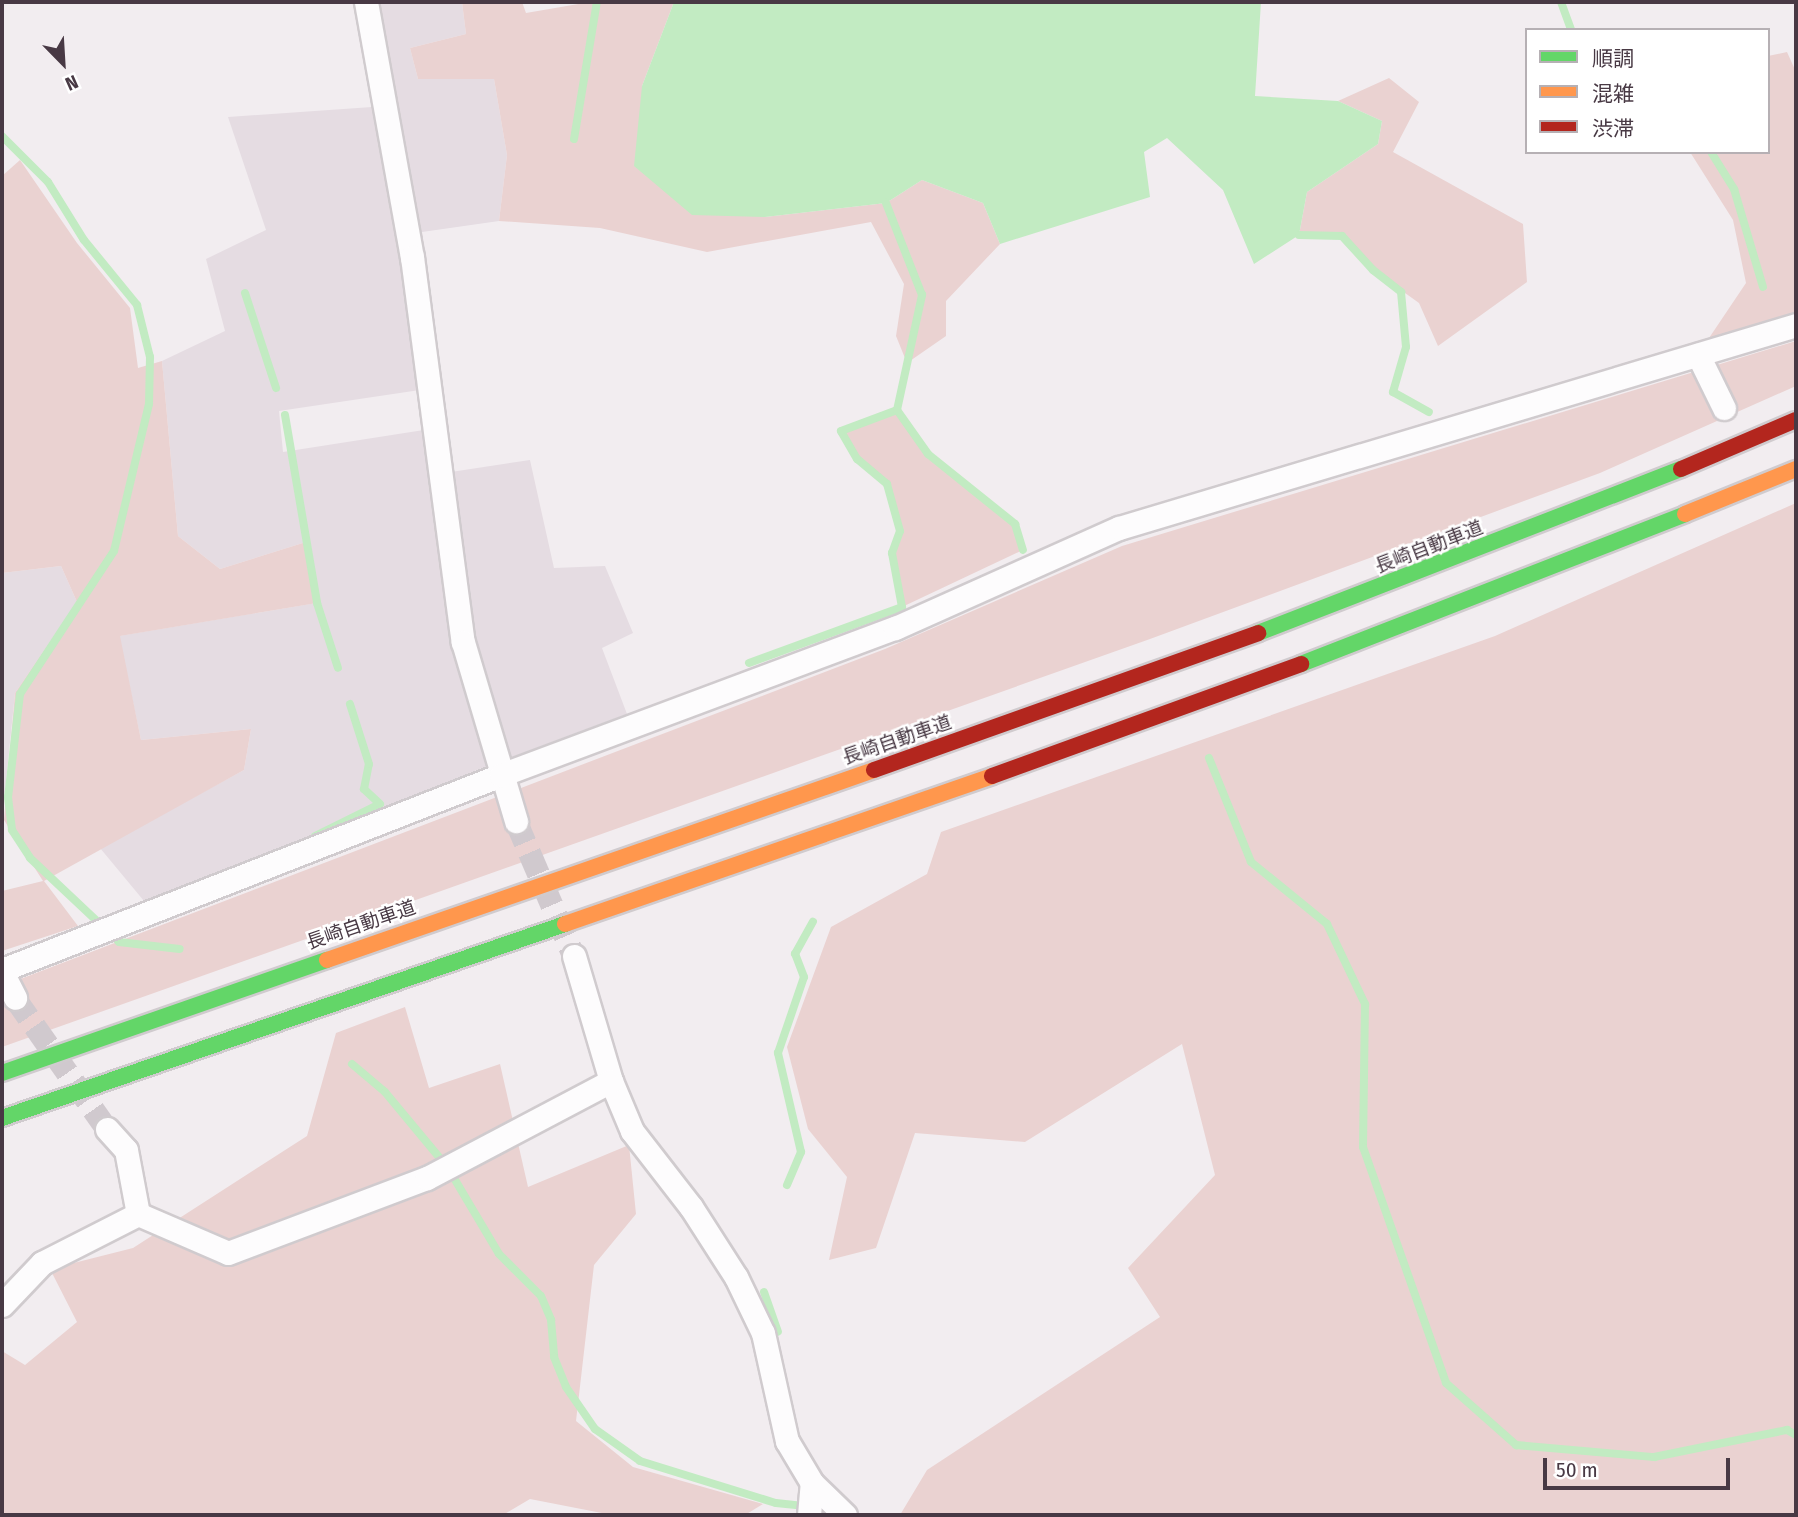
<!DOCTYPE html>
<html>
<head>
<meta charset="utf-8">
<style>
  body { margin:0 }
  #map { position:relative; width:1798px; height:1517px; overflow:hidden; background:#f2edf0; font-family:"Fira Sans Condensed","Noto Sans JP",sans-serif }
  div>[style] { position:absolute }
  .residential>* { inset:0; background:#e5dce2 }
  .green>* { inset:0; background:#ead2d1 }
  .water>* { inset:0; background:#c2ebc2 }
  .stream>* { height:8px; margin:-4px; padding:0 4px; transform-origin:4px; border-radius:4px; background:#c2ebc2 }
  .street-tunnel>* { height:23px; margin-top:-11.5px; transform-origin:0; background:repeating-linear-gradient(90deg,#d0c9ce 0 23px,transparent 0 34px) }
  .roads { filter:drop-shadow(2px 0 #d0cbce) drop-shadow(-2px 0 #d0cbce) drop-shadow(0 2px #d0cbce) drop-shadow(0 -2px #d0cbce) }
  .street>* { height:23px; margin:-11.5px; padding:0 11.5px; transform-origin:11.5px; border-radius:11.5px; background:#fdfcfd }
  .fast>* { height:16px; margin:-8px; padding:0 8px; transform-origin:8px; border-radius:8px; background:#63d668 }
  .slow>* { height:16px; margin:-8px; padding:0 8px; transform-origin:8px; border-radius:8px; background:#ff974d }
  .jam>* { height:16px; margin:-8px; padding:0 8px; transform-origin:8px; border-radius:8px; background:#b3261e }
  span { translate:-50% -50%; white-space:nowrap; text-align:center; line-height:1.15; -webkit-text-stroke:5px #fff; paint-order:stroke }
  .street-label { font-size:19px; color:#483944 }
  .frame { position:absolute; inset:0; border:4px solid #483944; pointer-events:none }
  .legend { position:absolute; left:1525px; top:28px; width:245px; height:126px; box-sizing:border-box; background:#fff; border:2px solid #b6b0b4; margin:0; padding:9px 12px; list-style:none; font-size:21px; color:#483944 }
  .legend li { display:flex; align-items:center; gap:14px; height:35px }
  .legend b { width:35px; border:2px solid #b6b0b4 }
  .north { position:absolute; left:28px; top:28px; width:70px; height:70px; -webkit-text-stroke:5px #fff; paint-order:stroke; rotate:156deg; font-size:19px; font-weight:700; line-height:28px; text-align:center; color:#483944 }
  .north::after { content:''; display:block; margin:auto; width:24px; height:32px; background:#483944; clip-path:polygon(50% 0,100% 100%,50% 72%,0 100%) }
  .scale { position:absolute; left:1543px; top:1458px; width:187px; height:32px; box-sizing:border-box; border:4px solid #483944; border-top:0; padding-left:9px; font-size:21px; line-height:24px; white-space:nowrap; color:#483944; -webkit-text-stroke:5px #fff; paint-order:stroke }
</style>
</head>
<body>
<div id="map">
  <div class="residential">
    <i style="clip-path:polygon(356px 2px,462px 2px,466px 34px,410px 48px,418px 79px,494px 79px,507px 155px,499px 221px,422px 232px,440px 387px,279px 411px,283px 452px,443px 427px,451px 472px,530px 460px,554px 568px,605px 566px,633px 633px,602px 648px,627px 714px,477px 770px,306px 844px,144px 901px,100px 848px,244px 770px,251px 729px,141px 740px,119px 636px,316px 603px,306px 542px,220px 569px,178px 536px,162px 361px,225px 331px,206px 259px,266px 230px,228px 117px,372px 107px)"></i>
    <i style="clip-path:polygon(61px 566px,77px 602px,15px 693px,2px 821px,2px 573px)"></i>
  </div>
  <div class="green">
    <i style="clip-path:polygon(462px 2px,522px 2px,526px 13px,590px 2px,674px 2px,642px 86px,765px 217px,886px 203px,922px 180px,983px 203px,1000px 244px,946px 301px,946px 336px,907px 363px,896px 336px,904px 284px,871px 222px,707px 252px,600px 228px,499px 221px,507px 155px,494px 79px,418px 79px,410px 48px,466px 34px)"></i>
    <i style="clip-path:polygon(1787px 52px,1796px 72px,1796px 312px,1705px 344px,1746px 283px,1733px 220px,1690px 152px,1768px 152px,1768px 56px)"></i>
    <i style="clip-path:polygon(1389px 78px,1419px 102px,1393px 152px,1523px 224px,1527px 282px,1438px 346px,1419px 303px,1373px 270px,1342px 237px,1299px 235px,1307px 192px,1378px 144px,1382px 121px,1338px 101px)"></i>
    <i style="clip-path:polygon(20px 160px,77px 243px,130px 308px,138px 368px,162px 361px,178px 536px,220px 569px,306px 542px,317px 603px,120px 636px,141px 740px,251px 729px,244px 770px,44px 881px,78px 926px,2px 951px,2px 891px,43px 881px,4px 820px,15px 693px,77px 602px,61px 566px,2px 573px,2px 176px)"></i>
    <i style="clip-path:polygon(1796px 341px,1796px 386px,1600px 473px,1150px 639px,2px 1047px,2px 986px,885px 649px,1122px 546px)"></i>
    <i style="clip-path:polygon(897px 410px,928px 454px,1015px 524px,1023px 550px,902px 607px,892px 553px,900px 531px,887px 484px,857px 459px,841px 431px)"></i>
    <i style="clip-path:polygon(1796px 503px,1796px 1515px,900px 1515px,927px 1470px,1160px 1317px,1128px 1268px,1215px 1175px,1182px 1044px,1025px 1142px,915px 1133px,876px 1248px,829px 1260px,847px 1177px,808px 1129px,787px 1047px,831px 927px,927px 874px,941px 832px,1495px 636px)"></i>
    <i style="clip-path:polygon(405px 1007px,429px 1088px,500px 1064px,528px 1187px,629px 1145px,636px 1214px,594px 1265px,576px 1421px,633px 1467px,763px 1504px,745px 1515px,612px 1515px,530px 1499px,503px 1515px,2px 1515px,2px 1351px,25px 1365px,77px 1322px,50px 1269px,133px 1248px,307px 1136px,336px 1033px)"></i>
  </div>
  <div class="water">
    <i style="clip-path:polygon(674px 2px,1261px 2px,1255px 96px,1338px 101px,1382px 121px,1378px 144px,1307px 192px,1299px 235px,1254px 264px,1223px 190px,1167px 138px,1144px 152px,1150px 197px,1000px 244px,983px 203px,922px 180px,886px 203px,765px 217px,692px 215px,634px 166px,642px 86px)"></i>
  </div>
  <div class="stream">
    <i style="left:1561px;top:2px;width:30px;rotate:70deg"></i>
    <i style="left:2px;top:136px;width:65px;rotate:45deg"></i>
    <i style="left:48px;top:182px;width:68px;rotate:58.2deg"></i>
    <i style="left:84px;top:240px;width:84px;rotate:50.8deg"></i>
    <i style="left:137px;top:305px;width:54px;rotate:76deg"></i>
    <i style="left:150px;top:357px;width:47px;rotate:91.2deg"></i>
    <i style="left:149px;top:404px;width:151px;rotate:103.4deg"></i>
    <i style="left:114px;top:551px;width:171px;rotate:123.3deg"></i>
    <i style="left:20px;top:694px;width:104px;rotate:96.6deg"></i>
    <i style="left:8px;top:797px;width:33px;rotate:83deg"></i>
    <i style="left:12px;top:830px;width:33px;rotate:57deg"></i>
    <i style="left:30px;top:858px;width:122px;rotate:43.3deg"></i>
    <i style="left:119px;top:942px;width:61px;rotate:6.5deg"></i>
    <i style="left:574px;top:139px;width:139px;rotate:-80.5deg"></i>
    <i style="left:1711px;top:152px;width:44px;rotate:58.1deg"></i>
    <i style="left:1734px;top:189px;width:102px;rotate:73.5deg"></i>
    <i style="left:1299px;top:235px;width:43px;rotate:1.3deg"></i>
    <i style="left:1342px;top:236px;width:46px;rotate:47.6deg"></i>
    <i style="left:1373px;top:270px;width:36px;rotate:38deg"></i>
    <i style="left:1401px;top:292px;width:55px;rotate:84.8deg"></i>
    <i style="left:1406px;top:347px;width:47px;rotate:106.1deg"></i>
    <i style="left:1393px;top:392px;width:41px;rotate:29.1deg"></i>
    <i style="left:245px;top:293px;width:100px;rotate:71.9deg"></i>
    <i style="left:897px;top:410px;width:54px;rotate:54.8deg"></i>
    <i style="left:928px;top:454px;width:112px;rotate:38.8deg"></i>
    <i style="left:1015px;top:524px;width:27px;rotate:73deg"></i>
    <i style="left:285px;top:415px;width:191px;rotate:80.3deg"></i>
    <i style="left:317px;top:603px;width:68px;rotate:72.1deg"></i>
    <i style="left:749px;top:663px;width:163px;rotate:-20.1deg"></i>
    <i style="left:902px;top:607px;width:55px;rotate:-100.5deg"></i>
    <i style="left:892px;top:553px;width:23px;rotate:-70deg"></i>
    <i style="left:900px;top:531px;width:49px;rotate:-105.5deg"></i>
    <i style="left:887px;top:484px;width:39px;rotate:-140deg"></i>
    <i style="left:857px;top:459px;width:32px;rotate:-120deg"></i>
    <i style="left:841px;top:431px;width:60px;rotate:-20.6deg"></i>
    <i style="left:897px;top:410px;width:118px;rotate:-77.7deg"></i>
    <i style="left:922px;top:295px;width:99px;rotate:-111.4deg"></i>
    <i style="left:1209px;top:758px;width:112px;rotate:68deg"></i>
    <i style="left:1251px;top:862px;width:98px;rotate:39.2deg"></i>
    <i style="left:1327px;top:924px;width:89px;rotate:64.6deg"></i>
    <i style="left:1365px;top:1004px;width:143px;rotate:90.8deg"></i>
    <i style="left:1363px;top:1147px;width:250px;rotate:70.6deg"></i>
    <i style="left:1446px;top:1383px;width:94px;rotate:41.5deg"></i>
    <i style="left:1516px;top:1445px;width:139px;rotate:5deg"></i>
    <i style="left:1654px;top:1457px;width:136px;rotate:-11.5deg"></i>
    <i style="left:1787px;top:1430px;width:10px;rotate:29deg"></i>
    <i style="left:315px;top:836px;width:72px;rotate:-26.2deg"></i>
    <i style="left:380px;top:804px;width:22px;rotate:-137deg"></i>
    <i style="left:364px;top:789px;width:25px;rotate:-79deg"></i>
    <i style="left:369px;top:764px;width:63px;rotate:-107.6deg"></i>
    <i style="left:352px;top:1064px;width:43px;rotate:40.3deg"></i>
    <i style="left:385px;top:1092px;width:99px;rotate:50.3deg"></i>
    <i style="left:448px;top:1168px;width:100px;rotate:59.3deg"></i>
    <i style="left:499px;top:1254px;width:59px;rotate:45deg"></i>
    <i style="left:541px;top:1296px;width:26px;rotate:67deg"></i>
    <i style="left:551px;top:1320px;width:37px;rotate:85deg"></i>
    <i style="left:554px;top:1357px;width:32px;rotate:68deg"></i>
    <i style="left:566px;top:1387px;width:51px;rotate:55.4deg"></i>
    <i style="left:595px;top:1429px;width:55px;rotate:35.4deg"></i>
    <i style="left:640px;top:1461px;width:142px;rotate:17.2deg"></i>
    <i style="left:776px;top:1503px;width:30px;rotate:6deg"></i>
    <i style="left:787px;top:1185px;width:36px;rotate:-67deg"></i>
    <i style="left:801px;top:1152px;width:102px;rotate:-103.1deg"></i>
    <i style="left:778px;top:1053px;width:80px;rotate:-71.1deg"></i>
    <i style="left:804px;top:977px;width:25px;rotate:-111deg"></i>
    <i style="left:795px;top:954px;width:37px;rotate:-61deg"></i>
    <i style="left:764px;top:1292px;width:42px;rotate:70.7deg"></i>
  </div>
  <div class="street-tunnel">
    <i style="left:516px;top:821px;width:147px;rotate:66.8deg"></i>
    <i style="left:15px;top:998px;width:160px;rotate:54.9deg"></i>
  </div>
  <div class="roads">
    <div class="street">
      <i style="left:366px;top:2px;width:259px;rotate:79.8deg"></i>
      <i style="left:412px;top:257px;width:388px;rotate:82.5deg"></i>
      <i style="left:463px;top:642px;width:187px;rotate:73.5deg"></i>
      <i style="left:1698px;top:355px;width:59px;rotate:63.9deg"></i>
      <i style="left:574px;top:956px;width:130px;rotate:73.5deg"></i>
      <i style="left:611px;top:1081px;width:54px;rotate:67.2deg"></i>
      <i style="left:632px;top:1131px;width:96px;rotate:52.2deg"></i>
      <i style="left:691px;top:1207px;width:83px;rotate:57.3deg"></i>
      <i style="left:736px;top:1277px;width:62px;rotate:64.3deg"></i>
      <i style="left:763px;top:1333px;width:111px;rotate:77.5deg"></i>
      <i style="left:787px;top:1441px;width:49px;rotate:59.2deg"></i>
      <i style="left:812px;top:1483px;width:46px;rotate:44.1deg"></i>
      <i style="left:2px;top:970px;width:536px;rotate:-21.34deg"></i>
      <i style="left:501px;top:775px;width:421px;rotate:-20.5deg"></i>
      <i style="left:895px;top:628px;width:245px;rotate:-24.1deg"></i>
      <i style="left:1119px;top:528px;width:707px;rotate:-16.69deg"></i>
      <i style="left:2px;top:972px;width:29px;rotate:63deg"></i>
      <i style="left:107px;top:1129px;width:28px;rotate:48deg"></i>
      <i style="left:126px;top:1150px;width:65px;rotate:79.4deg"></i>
      <i style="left:138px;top:1214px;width:98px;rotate:23.4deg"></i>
      <i style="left:228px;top:1253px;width:213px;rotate:-20.7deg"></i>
      <i style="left:427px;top:1178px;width:208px;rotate:-27.8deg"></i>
      <i style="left:2px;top:1305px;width:58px;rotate:-46.4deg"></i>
      <i style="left:42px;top:1263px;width:108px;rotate:-27deg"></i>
      <i style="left:809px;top:1515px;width:32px;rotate:-85deg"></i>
    </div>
    <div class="fast">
      <i style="left:1258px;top:633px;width:454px;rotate:-21.2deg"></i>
      <i style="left:1301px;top:664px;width:412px;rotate:-21.3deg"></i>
      <i style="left:2px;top:1073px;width:344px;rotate:-19.2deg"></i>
      <i style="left:2px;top:1118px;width:595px;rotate:-19.01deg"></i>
    </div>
    <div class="slow">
      <i style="left:1685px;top:514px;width:120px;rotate:-22.1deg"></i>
      <i style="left:565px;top:924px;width:452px;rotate:-19.1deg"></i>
      <i style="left:327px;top:960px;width:579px;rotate:-19.15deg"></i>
    </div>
    <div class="jam">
      <i style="left:1681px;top:469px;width:125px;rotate:-23.1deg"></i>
      <i style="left:874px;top:770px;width:408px;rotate:-19.6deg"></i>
      <i style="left:992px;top:776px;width:329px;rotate:-19.9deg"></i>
    </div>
  </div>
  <div class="street-label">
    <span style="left:1429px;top:547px;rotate:-21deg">長崎自動車道</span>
    <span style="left:897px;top:740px;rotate:-19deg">長崎自動車道</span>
    <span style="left:361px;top:925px;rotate:-19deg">長崎自動車道</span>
  </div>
  <div class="frame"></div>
  <ul class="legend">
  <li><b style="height:9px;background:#63d668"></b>順調</li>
  <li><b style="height:9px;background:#ff974d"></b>混雑</li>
  <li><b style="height:9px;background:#b3261e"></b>渋滞</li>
  </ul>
  <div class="north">N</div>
  <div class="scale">50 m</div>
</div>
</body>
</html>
